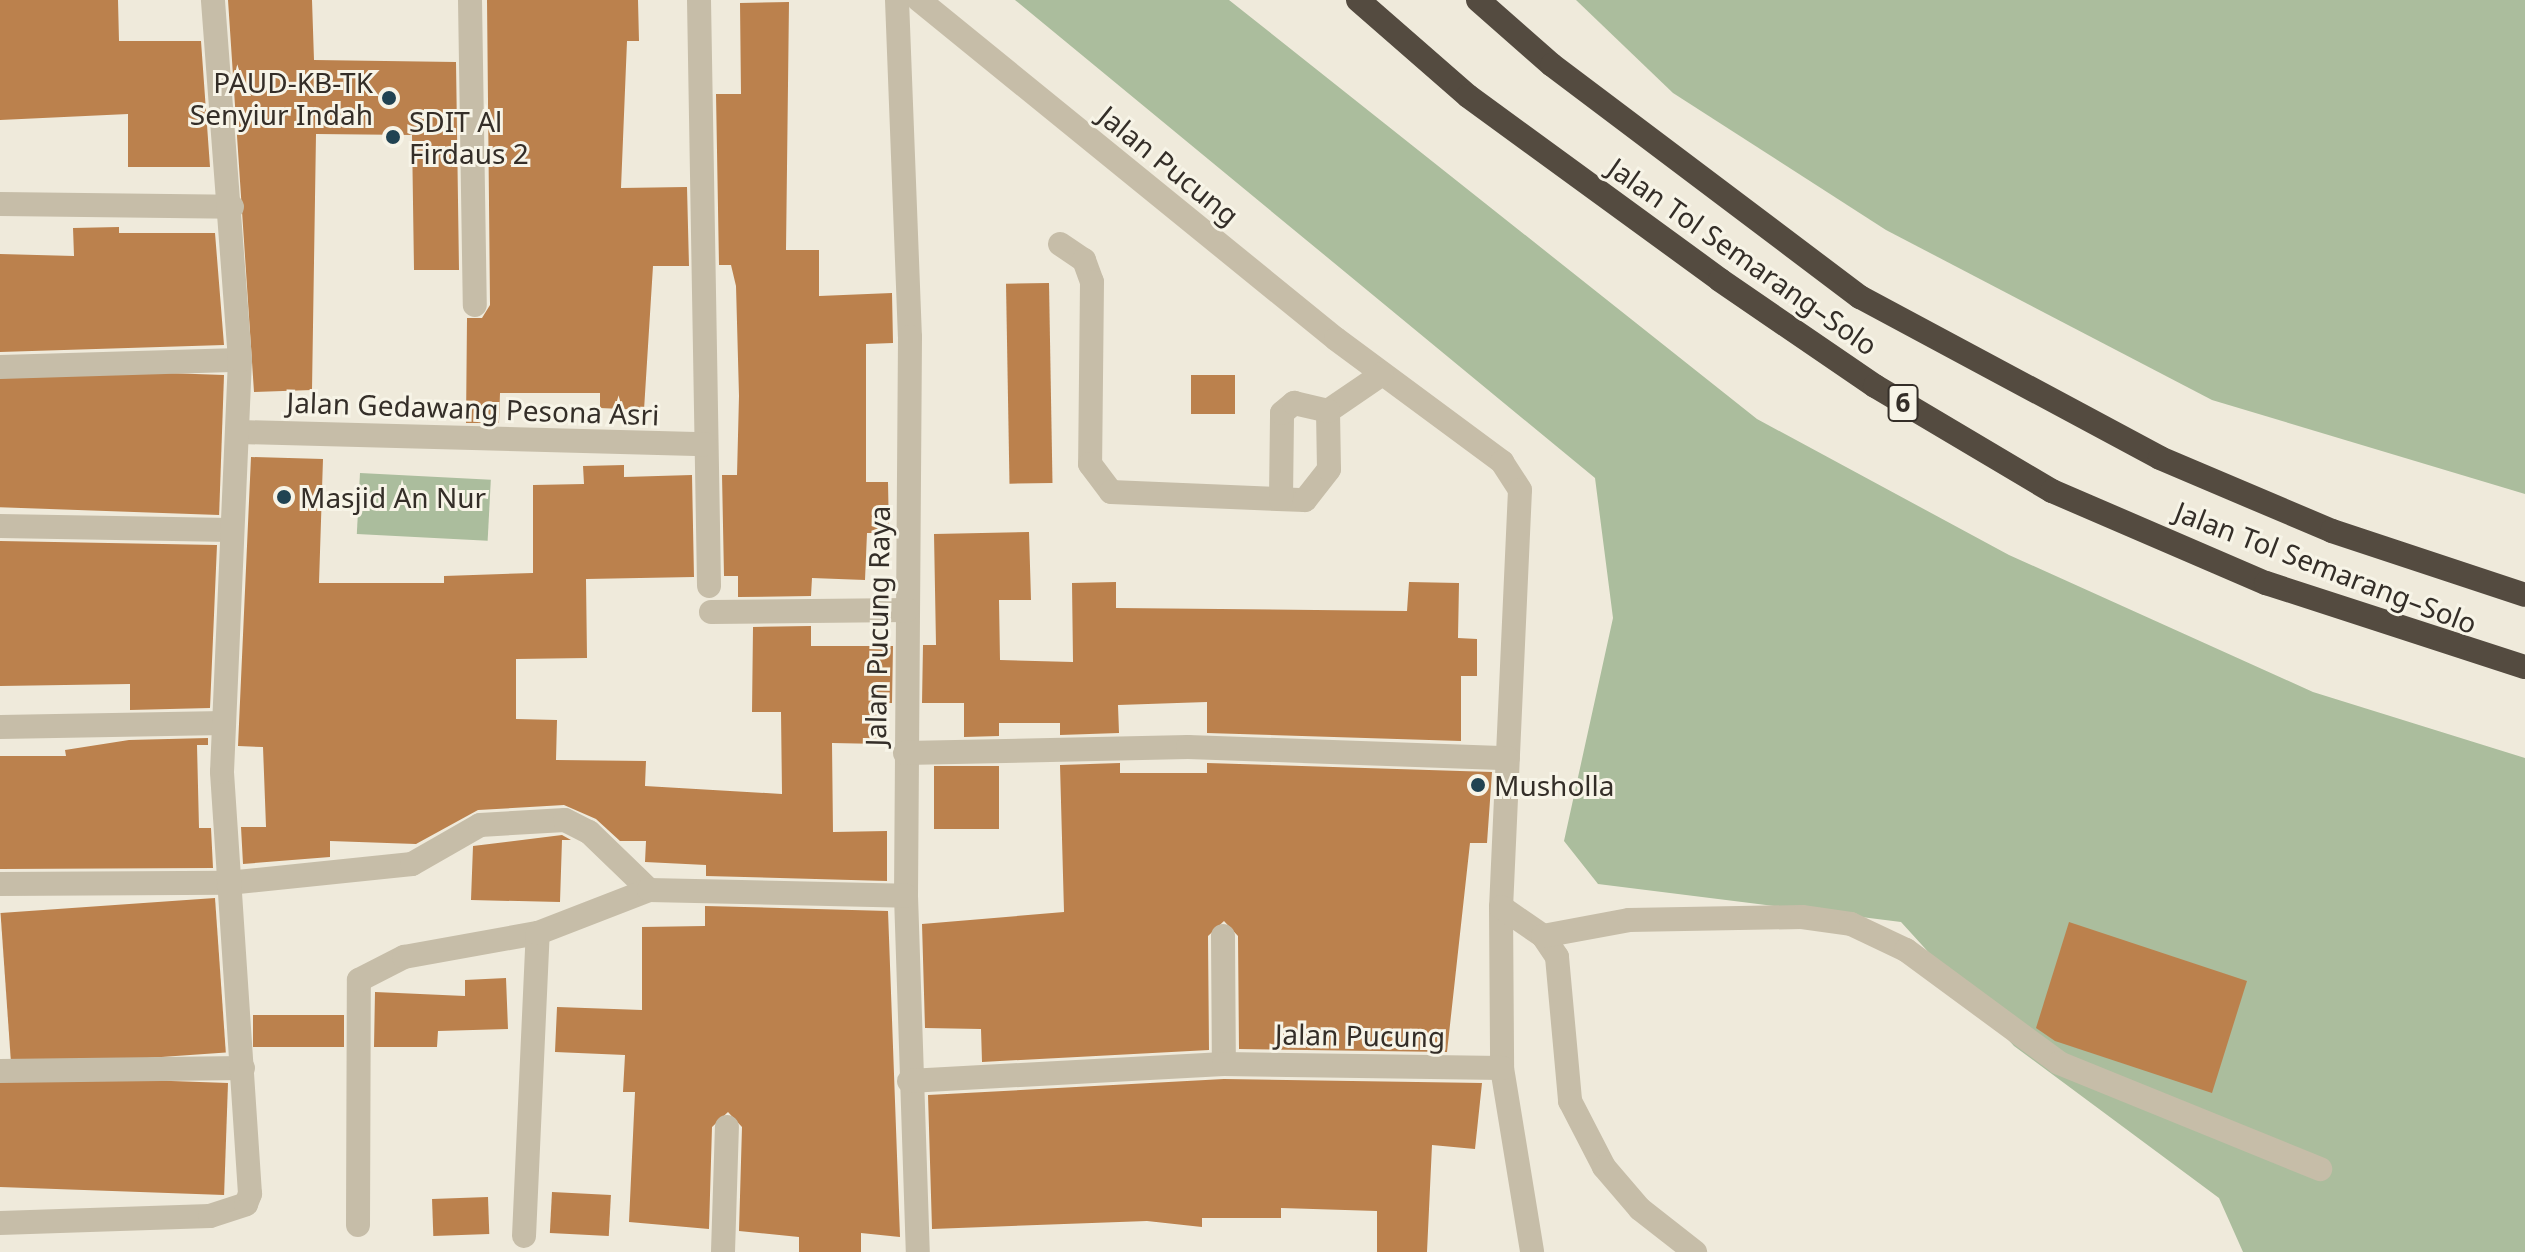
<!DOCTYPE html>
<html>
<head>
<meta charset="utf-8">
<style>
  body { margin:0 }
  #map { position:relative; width:2525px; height:1252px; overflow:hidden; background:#efeadb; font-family:"Noto Sans",sans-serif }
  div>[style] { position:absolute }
  .green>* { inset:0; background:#abbd9d; transform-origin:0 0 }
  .building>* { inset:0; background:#bb814d; transform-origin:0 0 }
  .minor>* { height:24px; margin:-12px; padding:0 12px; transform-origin:12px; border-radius:12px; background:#c6bda8 }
  .highway>* { height:24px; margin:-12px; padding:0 12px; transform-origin:12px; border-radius:12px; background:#544b40 }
  .dots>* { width:22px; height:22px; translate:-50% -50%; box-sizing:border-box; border:4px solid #f7f4e7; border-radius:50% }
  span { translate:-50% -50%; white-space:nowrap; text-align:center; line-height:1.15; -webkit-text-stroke:6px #f7f4e7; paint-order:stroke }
  .shield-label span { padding:2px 6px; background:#f7f4e7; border:2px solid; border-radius:6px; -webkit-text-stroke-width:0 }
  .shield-label { font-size:26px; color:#342e28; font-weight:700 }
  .poi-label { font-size:28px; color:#342e28 }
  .right { translate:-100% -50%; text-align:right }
  .left { translate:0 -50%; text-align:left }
  .street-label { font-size:28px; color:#342e28 }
</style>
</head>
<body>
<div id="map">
  <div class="green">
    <i style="clip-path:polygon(1015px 0,1229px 0,1757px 419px,2009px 555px,2313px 692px,2525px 758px,2525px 1252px,2243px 1252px,2219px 1198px,2014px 1046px,1901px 922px,1598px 884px,1564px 841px,1613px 618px,1595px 478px)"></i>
    <i style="clip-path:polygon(1576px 0,2525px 0,2525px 494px,2212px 400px,1886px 230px,1673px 93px)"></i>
    <i style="left:360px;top:473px;width:131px;height:61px;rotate:3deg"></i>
  </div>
  <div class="building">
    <i style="clip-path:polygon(0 0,118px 0,119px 41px,201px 41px,210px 167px,128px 167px,128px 114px,0 120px)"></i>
    <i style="clip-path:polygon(228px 0,312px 0,314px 60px,456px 62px,459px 270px,414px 270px,412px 135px,316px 134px,312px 390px,254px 392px)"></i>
    <i style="clip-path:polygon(487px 0,638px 0,639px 41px,627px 41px,621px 188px,687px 187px,689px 266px,653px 266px,644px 410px,600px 408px,600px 393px,500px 393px,499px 423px,466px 423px,467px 318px,482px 318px,490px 305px)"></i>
    <i style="clip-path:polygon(789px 2px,786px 250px,819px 250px,819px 296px,892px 293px,893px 343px,866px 344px,866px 482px,888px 482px,889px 533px,867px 533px,865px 580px,812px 578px,811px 596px,738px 597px,738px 576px,724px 576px,722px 475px,737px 475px,739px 396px,736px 286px,731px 265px,719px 265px,716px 94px,741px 94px,740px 3px)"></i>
    <i style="clip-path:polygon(119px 227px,119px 233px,215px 233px,224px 345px,0 352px,0 254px,74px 256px,73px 228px)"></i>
    <i style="left:1049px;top:283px;width:200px;height:43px;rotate:89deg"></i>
    <i style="left:224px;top:375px;width:140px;height:224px;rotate:92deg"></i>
    <i style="left:1191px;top:375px;width:44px;height:39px"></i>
    <i style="clip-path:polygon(251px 457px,323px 459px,319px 583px,444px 583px,444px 576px,533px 573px,533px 485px,584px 484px,583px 466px,624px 465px,624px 477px,692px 475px,694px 577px,586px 579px,587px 658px,516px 659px,516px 719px,557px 720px,556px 760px,646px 761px,645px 786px,782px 794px,781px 712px,752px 712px,753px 627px,811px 626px,811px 646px,893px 646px,892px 703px,883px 703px,882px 744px,832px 743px,833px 832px,887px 831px,887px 881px,706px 876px,706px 865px,645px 862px,646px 841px,620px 841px,596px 819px,564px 805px,478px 810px,416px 844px,330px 841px,330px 857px,243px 864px,241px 827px,266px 827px,263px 747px,238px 746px)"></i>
    <i style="clip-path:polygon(1029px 532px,1031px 600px,999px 600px,1000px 660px,1073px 662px,1072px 583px,1116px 582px,1116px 608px,1407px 611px,1409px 582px,1459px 583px,1458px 638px,1477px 639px,1477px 676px,1461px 676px,1461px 741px,1207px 733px,1207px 702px,1118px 705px,1119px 733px,1060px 735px,1060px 723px,999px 723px,999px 736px,964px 737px,964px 703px,922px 703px,923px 645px,936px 645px,934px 534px)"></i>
    <i style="clip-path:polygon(0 541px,217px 545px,210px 708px,130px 710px,130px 684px,0 686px)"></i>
    <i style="clip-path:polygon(208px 738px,208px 745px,197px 745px,199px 828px,211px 828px,213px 868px,0 869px,0 756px,66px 756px,65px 750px,129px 740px)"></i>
    <i style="clip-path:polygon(1120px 763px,1120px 773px,1207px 773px,1207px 763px,1492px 772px,1487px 843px,1470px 843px,1447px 1052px,1239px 1049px,1238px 936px,1224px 921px,1208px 936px,1209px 1050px,982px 1062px,981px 1029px,925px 1028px,922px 924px,1064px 912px,1060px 765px)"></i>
    <i style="left:999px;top:766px;width:63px;height:65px;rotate:90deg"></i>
    <i style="clip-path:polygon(562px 835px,571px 840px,562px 840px,560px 902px,471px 900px,473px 846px)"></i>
    <i style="left:215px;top:898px;width:155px;height:215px;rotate:86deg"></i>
    <i style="clip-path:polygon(705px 906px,888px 911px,900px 1237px,861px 1233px,861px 1252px,799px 1252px,799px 1237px,739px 1231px,742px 1127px,728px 1112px,712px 1127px,709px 1229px,629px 1222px,635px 1092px,623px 1092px,625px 1055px,555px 1052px,557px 1007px,642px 1010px,642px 927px,705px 926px)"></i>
    <i style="clip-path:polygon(2069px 922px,2247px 981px,2212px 1093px,2055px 1041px,2036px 1028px)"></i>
    <i style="clip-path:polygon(506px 978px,508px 1029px,438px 1031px,437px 1047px,374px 1047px,375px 992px,465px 996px,465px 980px)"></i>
    <i style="left:344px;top:1015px;width:32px;height:91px;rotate:90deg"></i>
    <i style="clip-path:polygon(1224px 1079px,1482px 1083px,1475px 1149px,1432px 1145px,1427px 1252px,1377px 1252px,1377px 1211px,1281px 1208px,1281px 1218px,1202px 1218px,1202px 1227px,1147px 1221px,932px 1229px,928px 1095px)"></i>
    <i style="left:228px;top:1083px;width:112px;height:228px;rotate:92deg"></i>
    <i style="left:552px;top:1192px;width:59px;height:41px;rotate:3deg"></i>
    <i style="left:488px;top:1197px;width:37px;height:56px;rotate:88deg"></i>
  </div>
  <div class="minor">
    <i style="left:470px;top:0;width:305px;rotate:89.1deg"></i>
    <i style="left:699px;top:0;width:586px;rotate:89.02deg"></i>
    <i style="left:897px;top:0;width:337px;rotate:87.8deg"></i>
    <i style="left:910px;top:337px;width:559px;rotate:90.41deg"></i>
    <i style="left:906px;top:896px;width:356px;rotate:88.1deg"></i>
    <i style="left:919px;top:0;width:537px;rotate:39.11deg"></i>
    <i style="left:1336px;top:339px;width:207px;rotate:36.5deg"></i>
    <i style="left:1502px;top:462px;width:33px;rotate:57deg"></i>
    <i style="left:1520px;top:490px;width:417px;rotate:92.6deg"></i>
    <i style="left:1501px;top:907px;width:161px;rotate:89.6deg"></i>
    <i style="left:1502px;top:1068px;width:186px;rotate:80.7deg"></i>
    <i style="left:0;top:204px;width:232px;rotate:0.7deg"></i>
    <i style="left:1060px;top:244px;width:29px;rotate:34deg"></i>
    <i style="left:1084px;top:260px;width:23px;rotate:70deg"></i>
    <i style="left:1092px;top:282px;width:182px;rotate:90.6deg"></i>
    <i style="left:1090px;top:464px;width:35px;rotate:53deg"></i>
    <i style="left:1111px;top:492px;width:194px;rotate:2.4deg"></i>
    <i style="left:1305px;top:500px;width:39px;rotate:-52deg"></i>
    <i style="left:1329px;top:469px;width:58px;rotate:-91deg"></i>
    <i style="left:1328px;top:411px;width:65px;rotate:-34.4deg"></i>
    <i style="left:0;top:367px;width:240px;rotate:-1.7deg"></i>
    <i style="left:240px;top:432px;width:465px;rotate:1.5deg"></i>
    <i style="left:1281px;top:499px;width:86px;rotate:-89.3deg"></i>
    <i style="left:1282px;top:413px;width:16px;rotate:-40deg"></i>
    <i style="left:1294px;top:403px;width:35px;rotate:13deg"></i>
    <i style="left:0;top:526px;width:231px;rotate:1deg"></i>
    <i style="left:711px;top:612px;width:196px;rotate:-0.6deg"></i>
    <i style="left:0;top:727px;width:224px;rotate:-1deg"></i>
    <i style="left:905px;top:753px;width:283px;rotate:-1.2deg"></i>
    <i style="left:1188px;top:747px;width:320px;rotate:2deg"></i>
    <i style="left:0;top:884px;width:228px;rotate:-0.3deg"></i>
    <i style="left:228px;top:883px;width:185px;rotate:-5.9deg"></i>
    <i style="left:412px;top:864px;width:78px;rotate:-29.8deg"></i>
    <i style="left:480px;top:825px;width:85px;rotate:-3.4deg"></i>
    <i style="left:565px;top:820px;width:27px;rotate:27deg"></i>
    <i style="left:589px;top:832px;width:83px;rotate:44deg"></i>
    <i style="left:1501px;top:907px;width:51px;rotate:34.6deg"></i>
    <i style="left:1543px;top:936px;width:25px;rotate:56deg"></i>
    <i style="left:1557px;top:957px;width:145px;rotate:84.8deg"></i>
    <i style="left:1570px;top:1101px;width:74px;rotate:62.7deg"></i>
    <i style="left:1604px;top:1167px;width:55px;rotate:49.4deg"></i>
    <i style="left:1640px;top:1209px;width:70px;rotate:38deg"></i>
    <i style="left:1223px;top:936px;width:128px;rotate:89.6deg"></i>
    <i style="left:1543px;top:936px;width:87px;rotate:-10.5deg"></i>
    <i style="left:1629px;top:920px;width:173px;rotate:-1deg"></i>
    <i style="left:1802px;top:917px;width:49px;rotate:8.1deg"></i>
    <i style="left:1851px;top:924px;width:61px;rotate:25.3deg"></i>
    <i style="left:1906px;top:950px;width:190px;rotate:36.4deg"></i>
    <i style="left:2059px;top:1063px;width:282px;rotate:22.1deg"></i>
    <i style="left:0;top:1071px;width:243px;rotate:-0.7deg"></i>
    <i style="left:909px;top:1081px;width:315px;rotate:-3.1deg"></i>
    <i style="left:1224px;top:1064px;width:278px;rotate:0.8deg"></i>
    <i style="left:0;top:1223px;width:210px;rotate:-1.9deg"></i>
    <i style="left:210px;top:1216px;width:38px;rotate:-18deg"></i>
    <i style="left:246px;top:1204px;width:11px;rotate:-68deg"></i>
    <i style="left:250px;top:1194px;width:423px;rotate:-93.8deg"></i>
    <i style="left:222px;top:772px;width:412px;rotate:-87.5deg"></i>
    <i style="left:240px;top:360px;width:361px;rotate:-94.3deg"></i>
    <i style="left:358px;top:1225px;width:245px;rotate:-89.8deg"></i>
    <i style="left:359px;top:980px;width:51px;rotate:-27.1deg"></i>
    <i style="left:404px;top:957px;width:136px;rotate:-10.2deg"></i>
    <i style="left:524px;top:1236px;width:303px;rotate:-87.4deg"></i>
    <i style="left:538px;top:933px;width:119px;rotate:-21.2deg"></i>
    <i style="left:649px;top:890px;width:257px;rotate:1.3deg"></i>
    <i style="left:723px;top:1252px;width:125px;rotate:-88.2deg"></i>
  </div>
  <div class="highway">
    <i style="left:1358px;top:0;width:146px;rotate:41.1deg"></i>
    <i style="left:1468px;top:96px;width:312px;rotate:36.1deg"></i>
    <i style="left:1720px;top:280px;width:188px;rotate:34.4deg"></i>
    <i style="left:1875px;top:386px;width:206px;rotate:30.7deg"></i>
    <i style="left:2052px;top:491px;width:233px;rotate:23.3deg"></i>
    <i style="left:2266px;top:583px;width:272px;rotate:18deg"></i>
    <i style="left:1478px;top:0;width:98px;rotate:41.3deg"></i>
    <i style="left:1552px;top:65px;width:386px;rotate:37deg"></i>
    <i style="left:1860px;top:297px;width:340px;rotate:28.2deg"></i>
    <i style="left:2160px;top:458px;width:187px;rotate:23deg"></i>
    <i style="left:2332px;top:531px;width:203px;rotate:18.3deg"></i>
  </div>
  <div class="dots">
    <i style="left:389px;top:98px;background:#214352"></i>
    <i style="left:393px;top:137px;background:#214352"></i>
    <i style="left:284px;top:497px;background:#214352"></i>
    <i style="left:1478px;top:785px;background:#214352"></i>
  </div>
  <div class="shield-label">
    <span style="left:1903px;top:403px">6</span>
  </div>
  <div class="poi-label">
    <span class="right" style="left:373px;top:98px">PAUD-KB-TK<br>Senyiur Indah</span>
    <span class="left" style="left:409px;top:137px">SDIT Al<br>Firdaus 2</span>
    <span class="left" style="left:300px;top:497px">Masjid An Nur</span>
    <span class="left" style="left:1494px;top:785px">Musholla</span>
  </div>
  <div class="street-label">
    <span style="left:1169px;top:165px;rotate:39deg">Jalan Pucung</span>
    <span style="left:1743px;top:256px;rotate:35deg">Jalan Tol Semarang–Solo</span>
    <span style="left:473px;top:408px;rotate:2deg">Jalan Gedawang Pesona Asri</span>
    <span style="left:2326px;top:567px;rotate:21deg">Jalan Tol Semarang–Solo</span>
    <span style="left:877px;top:626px;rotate:-89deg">Jalan Pucung Raya</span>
    <span style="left:1360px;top:1035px;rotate:1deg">Jalan Pucung</span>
  </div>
</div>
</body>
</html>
